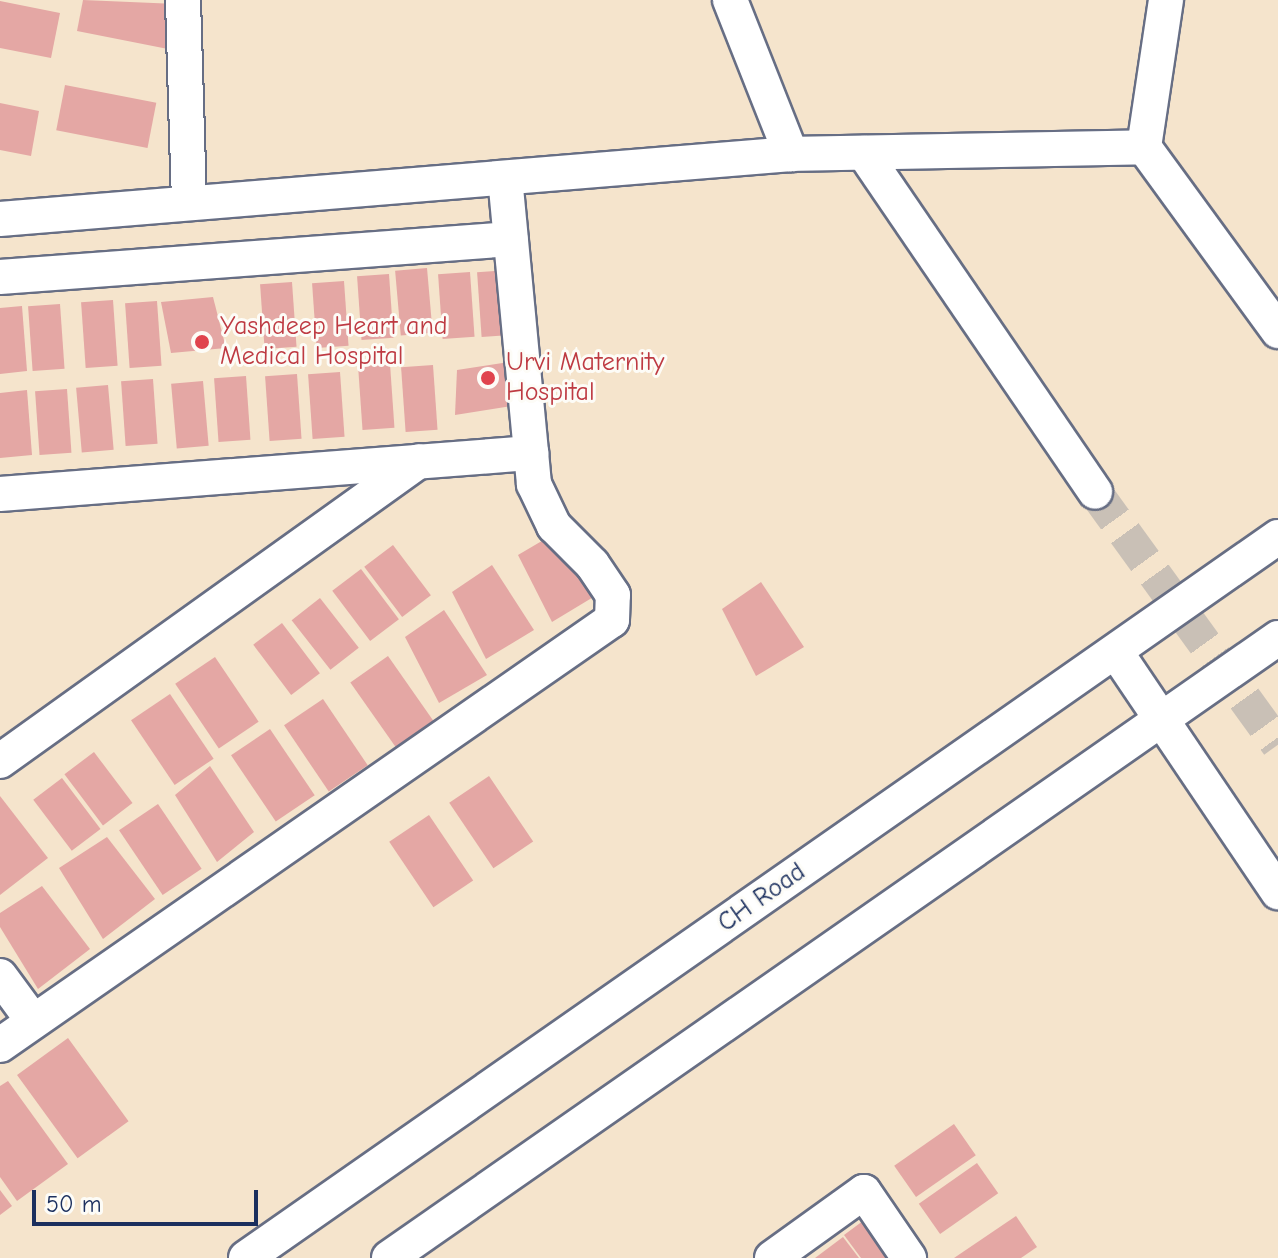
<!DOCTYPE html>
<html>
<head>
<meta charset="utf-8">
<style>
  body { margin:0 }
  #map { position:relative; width:1278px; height:1258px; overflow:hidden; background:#f5e4cc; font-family:"Comic Neue",sans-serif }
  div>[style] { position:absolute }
  .building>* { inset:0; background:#e4a7a4; transform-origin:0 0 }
  .minor-tunnel>* { height:34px; margin-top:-17px; transform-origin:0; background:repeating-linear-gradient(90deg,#c9c0b6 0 34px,transparent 0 51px) }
  .roads { filter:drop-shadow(2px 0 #676e84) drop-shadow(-2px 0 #676e84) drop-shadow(0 2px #676e84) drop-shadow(0 -2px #676e84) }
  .minor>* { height:34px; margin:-17px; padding:0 17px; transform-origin:17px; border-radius:17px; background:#fff }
  .dots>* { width:22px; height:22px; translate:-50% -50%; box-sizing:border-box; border:4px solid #fdfcf7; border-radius:50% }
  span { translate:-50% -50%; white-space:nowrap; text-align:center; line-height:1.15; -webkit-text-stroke:6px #fdfcf7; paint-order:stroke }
  .health-label { font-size:26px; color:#be3a42 }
  .left { translate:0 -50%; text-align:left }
  .street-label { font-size:26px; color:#1b2f5e }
  .scale { position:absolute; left:32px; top:1190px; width:226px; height:36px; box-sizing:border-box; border:4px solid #1b2f5e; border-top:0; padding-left:10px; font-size:24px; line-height:28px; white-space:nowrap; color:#1b2f5e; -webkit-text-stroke:6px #fdfcf7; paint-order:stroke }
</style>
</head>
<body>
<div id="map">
  <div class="building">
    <i style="clip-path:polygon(83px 0,177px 4px,168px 49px,77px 31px)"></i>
    <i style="clip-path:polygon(0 1px,60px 13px,51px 58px,0 48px)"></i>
    <i style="left:65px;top:85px;width:93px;height:46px;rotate:11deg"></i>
    <i style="clip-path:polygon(0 103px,39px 111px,31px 156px,0 150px)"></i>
    <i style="left:427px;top:268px;width:65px;height:32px;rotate:85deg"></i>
    <i style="left:509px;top:270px;width:65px;height:32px;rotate:86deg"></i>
    <i style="left:470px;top:272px;width:65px;height:32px;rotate:86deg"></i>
    <i style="left:389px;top:274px;width:64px;height:32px;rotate:86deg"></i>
    <i style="left:344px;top:281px;width:65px;height:32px;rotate:86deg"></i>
    <i style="left:292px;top:282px;width:65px;height:32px;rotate:86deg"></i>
    <i style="clip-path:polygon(213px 297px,226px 348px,171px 353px,161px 302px)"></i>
    <i style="left:113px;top:300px;width:66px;height:32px;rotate:86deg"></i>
    <i style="left:157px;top:301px;width:65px;height:32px;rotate:86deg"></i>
    <i style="left:60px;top:304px;width:65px;height:32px;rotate:86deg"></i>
    <i style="clip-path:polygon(22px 306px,27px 371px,0 374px,0 308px)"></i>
    <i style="clip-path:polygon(509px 362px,512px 406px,455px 415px,457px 370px)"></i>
    <i style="left:390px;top:364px;width:64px;height:32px;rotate:86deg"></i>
    <i style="left:433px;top:365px;width:65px;height:32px;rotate:86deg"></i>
    <i style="left:340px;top:372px;width:65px;height:32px;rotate:86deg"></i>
    <i style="left:297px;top:374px;width:65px;height:32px;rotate:86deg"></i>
    <i style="left:246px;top:376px;width:64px;height:32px;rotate:86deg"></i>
    <i style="left:153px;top:379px;width:65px;height:32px;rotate:86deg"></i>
    <i style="left:203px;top:381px;width:65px;height:32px;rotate:85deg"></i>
    <i style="left:108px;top:385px;width:65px;height:32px;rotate:85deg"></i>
    <i style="left:67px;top:389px;width:64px;height:32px;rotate:86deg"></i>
    <i style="clip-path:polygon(27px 390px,32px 455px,0 458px,0 393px)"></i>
    <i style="clip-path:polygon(552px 535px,600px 593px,552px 622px,518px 555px)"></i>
    <i style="left:393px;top:545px;width:63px;height:36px;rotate:53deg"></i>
    <i style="clip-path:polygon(492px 565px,534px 630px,486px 659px,452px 592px)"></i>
    <i style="left:361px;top:569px;width:63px;height:36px;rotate:53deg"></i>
    <i style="clip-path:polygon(761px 582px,804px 647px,756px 676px,722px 609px)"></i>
    <i style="left:320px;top:598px;width:63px;height:36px;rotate:52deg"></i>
    <i style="clip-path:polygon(444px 610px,487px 675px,439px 703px,405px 637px)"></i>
    <i style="left:282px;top:623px;width:63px;height:36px;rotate:53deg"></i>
    <i style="left:388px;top:656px;width:79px;height:46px;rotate:55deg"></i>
    <i style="left:215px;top:657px;width:78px;height:48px;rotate:56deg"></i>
    <i style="left:170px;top:694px;width:78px;height:47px;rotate:56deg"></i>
    <i style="left:323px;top:699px;width:80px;height:47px;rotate:56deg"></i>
    <i style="left:270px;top:729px;width:80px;height:47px;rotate:56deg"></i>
    <i style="left:94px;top:752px;width:64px;height:37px;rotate:53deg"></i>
    <i style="clip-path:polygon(210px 766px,254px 832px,217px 862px,175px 795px)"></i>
    <i style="left:489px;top:776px;width:79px;height:48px;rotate:56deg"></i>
    <i style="left:62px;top:778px;width:64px;height:36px;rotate:53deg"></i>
    <i style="clip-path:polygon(0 796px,48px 858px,0 895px)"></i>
    <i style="left:158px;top:804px;width:78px;height:47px;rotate:56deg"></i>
    <i style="left:429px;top:815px;width:79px;height:48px;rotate:56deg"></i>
    <i style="clip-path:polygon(107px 837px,155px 899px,103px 939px,59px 868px)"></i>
    <i style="clip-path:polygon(42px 886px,90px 949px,38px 989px,0 927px,0 913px)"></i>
    <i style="left:68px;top:1038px;width:103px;height:63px;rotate:54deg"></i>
    <i style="clip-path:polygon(8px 1081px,68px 1164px,17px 1201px,0 1177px,0 1086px)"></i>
    <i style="left:954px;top:1124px;width:38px;height:73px;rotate:55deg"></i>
    <i style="left:977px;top:1163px;width:37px;height:71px;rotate:55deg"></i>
    <i style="clip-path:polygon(0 1190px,12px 1206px,0 1215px)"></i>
    <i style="clip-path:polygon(871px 1215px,903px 1258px,861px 1258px,844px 1235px)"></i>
    <i style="clip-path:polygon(1016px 1216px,1037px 1247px,1021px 1258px,954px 1258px)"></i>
    <i style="clip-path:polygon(843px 1237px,859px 1258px,815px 1258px)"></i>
  </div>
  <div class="minor-tunnel">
    <i style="left:1095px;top:492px;width:312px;rotate:54.1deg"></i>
  </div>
  <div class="roads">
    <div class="minor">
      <i style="left:183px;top:0;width:201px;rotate:88.3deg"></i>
      <i style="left:730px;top:0;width:166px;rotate:68.4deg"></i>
      <i style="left:1166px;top:0;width:149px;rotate:98.5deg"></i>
      <i style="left:1144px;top:147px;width:228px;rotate:53.9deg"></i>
      <i style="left:864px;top:153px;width:410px;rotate:55.7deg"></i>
      <i style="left:0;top:219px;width:794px;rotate:-4.7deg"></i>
      <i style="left:791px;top:154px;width:353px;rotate:-1.1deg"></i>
      <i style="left:0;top:277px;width:512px;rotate:-4.25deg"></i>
      <i style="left:0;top:494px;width:533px;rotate:-4.42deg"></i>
      <i style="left:1116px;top:652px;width:290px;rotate:56deg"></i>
      <i style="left:0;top:761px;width:515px;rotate:-35.6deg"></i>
      <i style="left:0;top:976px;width:56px;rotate:53.7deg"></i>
      <i style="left:0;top:1045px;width:745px;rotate:-34.78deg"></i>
      <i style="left:612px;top:620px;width:25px;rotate:-88deg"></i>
      <i style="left:613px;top:595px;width:37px;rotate:-124deg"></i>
      <i style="left:592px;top:564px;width:54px;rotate:-135deg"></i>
      <i style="left:554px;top:526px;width:47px;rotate:-115.5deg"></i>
      <i style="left:534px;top:484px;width:305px;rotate:-95.4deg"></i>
      <i style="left:246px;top:1258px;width:1259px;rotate:-34.94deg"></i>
      <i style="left:389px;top:1258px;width:1084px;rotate:-34.89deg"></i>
      <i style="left:772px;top:1258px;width:113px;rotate:-35.7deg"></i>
      <i style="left:864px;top:1192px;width:80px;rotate:55.7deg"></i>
    </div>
  </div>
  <div class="dots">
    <i style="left:202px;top:342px;background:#e0444e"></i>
    <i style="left:488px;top:378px;background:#e0444e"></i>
  </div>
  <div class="health-label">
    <span class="left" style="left:220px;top:342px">Yashdeep Heart and<br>Medical Hospital</span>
    <span class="left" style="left:506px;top:378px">Urvi Maternity<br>Hospital</span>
  </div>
  <div class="street-label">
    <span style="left:762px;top:898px;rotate:-35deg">CH Road</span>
  </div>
  <div class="scale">50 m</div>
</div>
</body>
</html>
